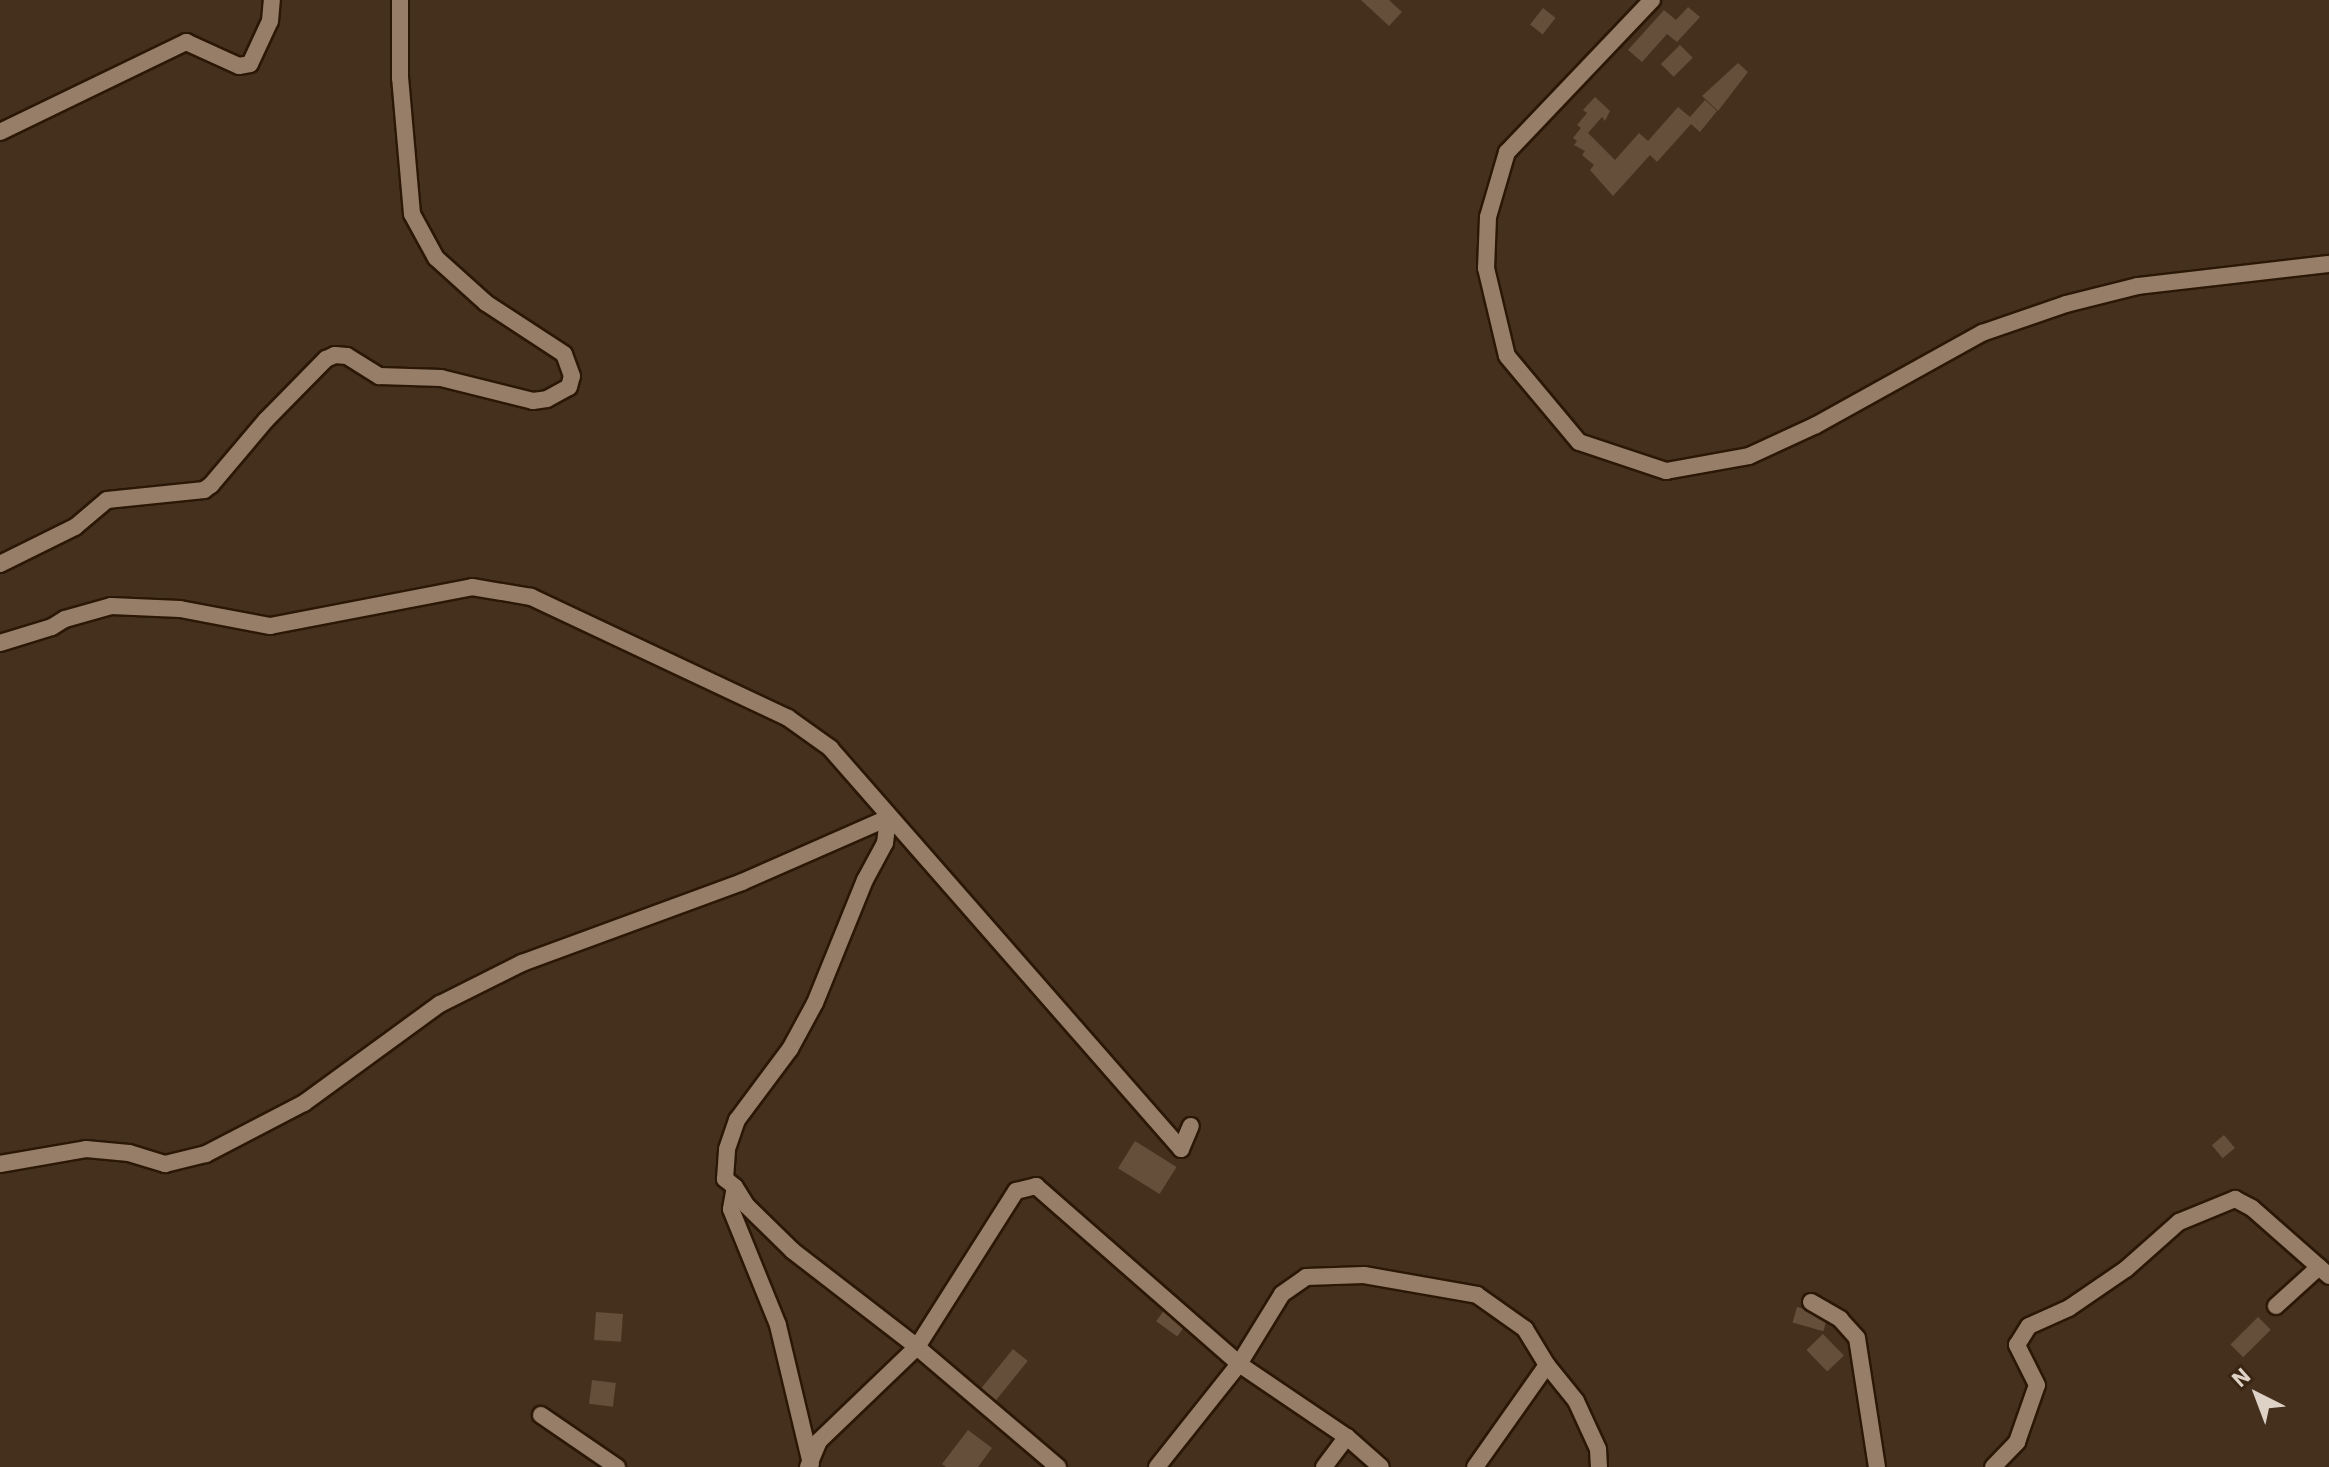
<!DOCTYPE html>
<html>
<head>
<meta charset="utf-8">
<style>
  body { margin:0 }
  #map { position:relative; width:2329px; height:1467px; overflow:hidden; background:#45301d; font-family:"IBM Plex Sans",sans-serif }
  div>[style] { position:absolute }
  .building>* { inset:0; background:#654e3a; transform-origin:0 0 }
  .roads { filter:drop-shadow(2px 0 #2b1705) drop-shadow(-2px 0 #2b1705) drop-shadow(0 2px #2b1705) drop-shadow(0 -2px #2b1705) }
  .minor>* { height:16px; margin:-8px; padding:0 8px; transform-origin:8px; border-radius:8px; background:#977e69 }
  span { translate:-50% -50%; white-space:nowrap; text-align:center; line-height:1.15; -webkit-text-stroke:6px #3a2613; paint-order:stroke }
  .north { position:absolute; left:2217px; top:1355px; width:80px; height:80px; -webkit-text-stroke:6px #3a2613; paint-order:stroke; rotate:318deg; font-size:22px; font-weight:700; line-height:32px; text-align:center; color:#ded1c5 }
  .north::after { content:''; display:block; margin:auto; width:28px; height:36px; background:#ded1c5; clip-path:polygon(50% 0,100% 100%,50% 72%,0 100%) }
</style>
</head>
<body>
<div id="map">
  <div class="building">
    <i style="clip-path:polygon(1361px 0,1389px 0,1402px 12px,1389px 26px)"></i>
    <i style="clip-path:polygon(1688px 7px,1700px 17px,1677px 42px,1667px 34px,1642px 62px,1628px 50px,1664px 10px,1676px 20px)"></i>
    <i style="left:1543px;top:8px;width:16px;height:21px;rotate:38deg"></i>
    <i style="left:1680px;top:45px;width:18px;height:27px;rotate:45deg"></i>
    <i style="clip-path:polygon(1738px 63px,1748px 72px,1718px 111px,1702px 96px)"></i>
    <i style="clip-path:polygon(1595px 97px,1610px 111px,1605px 121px,1602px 117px,1588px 133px,1615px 160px,1639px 133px,1648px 141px,1678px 107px,1690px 117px,1705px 100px,1717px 111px,1700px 132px,1691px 124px,1657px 162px,1650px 155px,1613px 196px,1590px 170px,1594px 165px,1582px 155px,1585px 151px,1574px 145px,1577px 141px,1573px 138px,1581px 128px,1577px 125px,1587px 113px,1583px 110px)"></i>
    <i style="left:2224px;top:1135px;width:17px;height:16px;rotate:50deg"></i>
    <i style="left:1135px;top:1141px;width:49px;height:32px;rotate:32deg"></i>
    <i style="left:1797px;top:1307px;width:32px;height:16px;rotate:16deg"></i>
    <i style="left:1165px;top:1309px;width:26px;height:15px;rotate:36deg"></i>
    <i style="left:596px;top:1312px;width:27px;height:28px;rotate:4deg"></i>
    <i style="left:2258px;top:1317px;width:18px;height:39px;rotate:45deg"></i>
    <i style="left:1823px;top:1334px;width:30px;height:23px;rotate:46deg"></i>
    <i style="left:1013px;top:1349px;width:19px;height:55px;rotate:39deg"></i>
    <i style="left:592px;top:1380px;width:24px;height:24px;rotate:7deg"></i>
    <i style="clip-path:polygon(968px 1430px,992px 1448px,978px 1467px,946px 1467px,942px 1464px)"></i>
  </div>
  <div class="roads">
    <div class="minor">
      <i style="left:1652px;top:0;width:210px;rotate:133.6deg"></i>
      <i style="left:1507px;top:152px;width:68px;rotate:106.3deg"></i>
      <i style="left:1488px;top:217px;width:51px;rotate:92.2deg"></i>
      <i style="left:1486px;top:268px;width:90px;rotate:76.6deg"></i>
      <i style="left:1507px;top:356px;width:112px;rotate:50.1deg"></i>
      <i style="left:1579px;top:442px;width:92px;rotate:18.4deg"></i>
      <i style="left:1666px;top:471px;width:84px;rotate:-10.2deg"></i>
      <i style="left:1749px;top:456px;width:74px;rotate:-24.8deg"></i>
      <i style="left:1816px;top:425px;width:190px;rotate:-29deg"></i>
      <i style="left:1982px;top:333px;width:89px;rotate:-19deg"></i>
      <i style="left:2066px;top:304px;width:74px;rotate:-14deg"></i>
      <i style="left:2138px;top:286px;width:192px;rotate:-6.6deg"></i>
      <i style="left:0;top:132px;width:207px;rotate:-25.8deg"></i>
      <i style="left:186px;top:42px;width:58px;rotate:24.4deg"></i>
      <i style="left:239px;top:66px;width:11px;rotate:-10deg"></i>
      <i style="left:250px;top:64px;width:47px;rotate:-65.1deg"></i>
      <i style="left:270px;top:21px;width:21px;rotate:-85deg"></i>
      <i style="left:0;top:564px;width:84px;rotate:-26.3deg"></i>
      <i style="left:75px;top:527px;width:42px;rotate:-40.2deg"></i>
      <i style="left:107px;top:500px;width:98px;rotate:-5.9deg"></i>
      <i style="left:204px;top:490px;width:9px;rotate:-36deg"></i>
      <i style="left:211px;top:485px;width:85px;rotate:-49.8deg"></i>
      <i style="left:266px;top:420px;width:86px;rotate:-45.5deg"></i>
      <i style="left:326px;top:359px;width:10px;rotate:-24deg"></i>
      <i style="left:335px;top:355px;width:12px;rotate:5deg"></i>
      <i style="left:347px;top:356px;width:38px;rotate:32deg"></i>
      <i style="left:379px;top:376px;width:62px;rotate:1.8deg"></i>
      <i style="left:441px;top:378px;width:95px;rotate:14deg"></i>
      <i style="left:533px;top:401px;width:14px;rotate:-8deg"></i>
      <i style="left:547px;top:399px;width:25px;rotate:-29deg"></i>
      <i style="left:569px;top:387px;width:11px;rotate:-75deg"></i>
      <i style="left:572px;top:376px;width:23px;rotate:-110deg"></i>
      <i style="left:564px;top:354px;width:93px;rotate:-146.8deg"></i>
      <i style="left:486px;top:303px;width:67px;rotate:-138deg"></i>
      <i style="left:436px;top:258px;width:50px;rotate:-118.6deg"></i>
      <i style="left:412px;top:214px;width:137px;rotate:-95deg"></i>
      <i style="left:400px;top:78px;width:78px;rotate:-90deg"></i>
      <i style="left:0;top:643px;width:54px;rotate:-17.1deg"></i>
      <i style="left:52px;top:627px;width:15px;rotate:-32deg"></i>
      <i style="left:65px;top:619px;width:48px;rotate:-15.8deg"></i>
      <i style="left:111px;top:606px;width:69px;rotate:2.5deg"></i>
      <i style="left:180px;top:609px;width:92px;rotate:10.7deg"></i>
      <i style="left:270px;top:626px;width:206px;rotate:-10.9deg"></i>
      <i style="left:472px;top:587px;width:60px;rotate:9.6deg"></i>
      <i style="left:531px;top:597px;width:284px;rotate:25.2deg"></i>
      <i style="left:788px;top:718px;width:52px;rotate:35.5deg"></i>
      <i style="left:830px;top:748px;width:533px;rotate:48.8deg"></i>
      <i style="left:1181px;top:1149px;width:25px;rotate:-67deg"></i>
      <i style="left:0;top:1164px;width:87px;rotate:-9.9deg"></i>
      <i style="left:86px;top:1149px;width:43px;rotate:5.3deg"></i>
      <i style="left:129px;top:1153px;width:38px;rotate:17deg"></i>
      <i style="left:165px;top:1164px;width:42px;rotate:-13.7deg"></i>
      <i style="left:206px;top:1154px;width:110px;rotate:-27.5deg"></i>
      <i style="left:304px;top:1103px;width:168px;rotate:-36.1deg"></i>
      <i style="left:440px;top:1004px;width:92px;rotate:-26.6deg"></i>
      <i style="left:522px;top:963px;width:234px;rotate:-20.2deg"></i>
      <i style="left:742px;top:882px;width:159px;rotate:-23.7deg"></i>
      <i style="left:735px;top:1187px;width:22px;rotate:58deg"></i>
      <i style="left:747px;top:1206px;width:64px;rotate:44.4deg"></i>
      <i style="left:793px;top:1251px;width:157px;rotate:37.7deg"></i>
      <i style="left:917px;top:1347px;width:185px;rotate:40.4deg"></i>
      <i style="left:1811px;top:1302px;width:34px;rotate:30deg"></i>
      <i style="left:1840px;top:1319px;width:25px;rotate:48deg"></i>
      <i style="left:1857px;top:1338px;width:131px;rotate:81.2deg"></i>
      <i style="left:2276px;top:1306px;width:58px;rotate:-42.2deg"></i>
      <i style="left:541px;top:1415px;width:92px;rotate:34.4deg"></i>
      <i style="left:811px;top:1464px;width:143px;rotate:-103.4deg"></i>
      <i style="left:778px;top:1325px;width:125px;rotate:-112.1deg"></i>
      <i style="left:731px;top:1209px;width:22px;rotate:-80deg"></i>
      <i style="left:735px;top:1187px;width:13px;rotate:-141deg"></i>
      <i style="left:725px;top:1179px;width:30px;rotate:-86deg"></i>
      <i style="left:727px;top:1149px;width:31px;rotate:-71deg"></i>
      <i style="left:737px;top:1120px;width:89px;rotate:-53.3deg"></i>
      <i style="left:790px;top:1049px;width:52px;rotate:-61.5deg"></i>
      <i style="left:815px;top:1003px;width:133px;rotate:-67.9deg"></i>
      <i style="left:865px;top:880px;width:42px;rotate:-61.6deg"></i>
      <i style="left:885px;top:843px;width:25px;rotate:-83deg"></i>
      <i style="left:808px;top:1467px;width:28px;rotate:-67deg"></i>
      <i style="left:819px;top:1441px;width:136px;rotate:-43.8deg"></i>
      <i style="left:917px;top:1347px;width:185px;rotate:-57.6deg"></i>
      <i style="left:1016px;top:1191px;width:21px;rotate:-14deg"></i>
      <i style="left:1036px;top:1186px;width:270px;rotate:41.2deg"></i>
      <i style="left:1239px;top:1364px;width:130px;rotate:34.1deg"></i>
      <i style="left:1347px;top:1437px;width:45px;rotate:41.4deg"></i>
      <i style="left:1157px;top:1467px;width:132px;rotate:-51.5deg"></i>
      <i style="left:1239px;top:1364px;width:82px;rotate:-58.4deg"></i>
      <i style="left:1282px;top:1294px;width:29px;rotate:-35deg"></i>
      <i style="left:1306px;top:1277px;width:58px;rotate:-2deg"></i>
      <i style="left:1364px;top:1275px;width:115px;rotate:10deg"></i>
      <i style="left:1477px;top:1295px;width:59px;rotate:35.3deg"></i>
      <i style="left:1525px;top:1329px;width:42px;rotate:58.6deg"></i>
      <i style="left:1547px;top:1365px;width:46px;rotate:51.1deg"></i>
      <i style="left:1576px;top:1401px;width:53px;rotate:65.4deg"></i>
      <i style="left:1598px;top:1449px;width:18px;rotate:87deg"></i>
      <i style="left:1324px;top:1467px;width:38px;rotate:-53deg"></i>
      <i style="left:1475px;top:1467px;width:125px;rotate:-54.8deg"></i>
      <i style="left:1993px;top:1467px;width:35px;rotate:-46deg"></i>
      <i style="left:2017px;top:1442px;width:60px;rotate:-70.7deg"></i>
      <i style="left:2037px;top:1385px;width:45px;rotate:-116.6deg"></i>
      <i style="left:2017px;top:1345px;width:22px;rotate:-58deg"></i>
      <i style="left:2029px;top:1326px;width:44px;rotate:-24.2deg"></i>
      <i style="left:2069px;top:1308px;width:69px;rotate:-34.4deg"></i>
      <i style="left:2126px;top:1269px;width:71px;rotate:-41.6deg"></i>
      <i style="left:2179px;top:1222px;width:61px;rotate:-22.3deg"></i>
      <i style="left:2235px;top:1199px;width:19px;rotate:28deg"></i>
      <i style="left:2252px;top:1208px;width:103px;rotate:41.4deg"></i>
    </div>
  </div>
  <div class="north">N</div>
</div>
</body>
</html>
